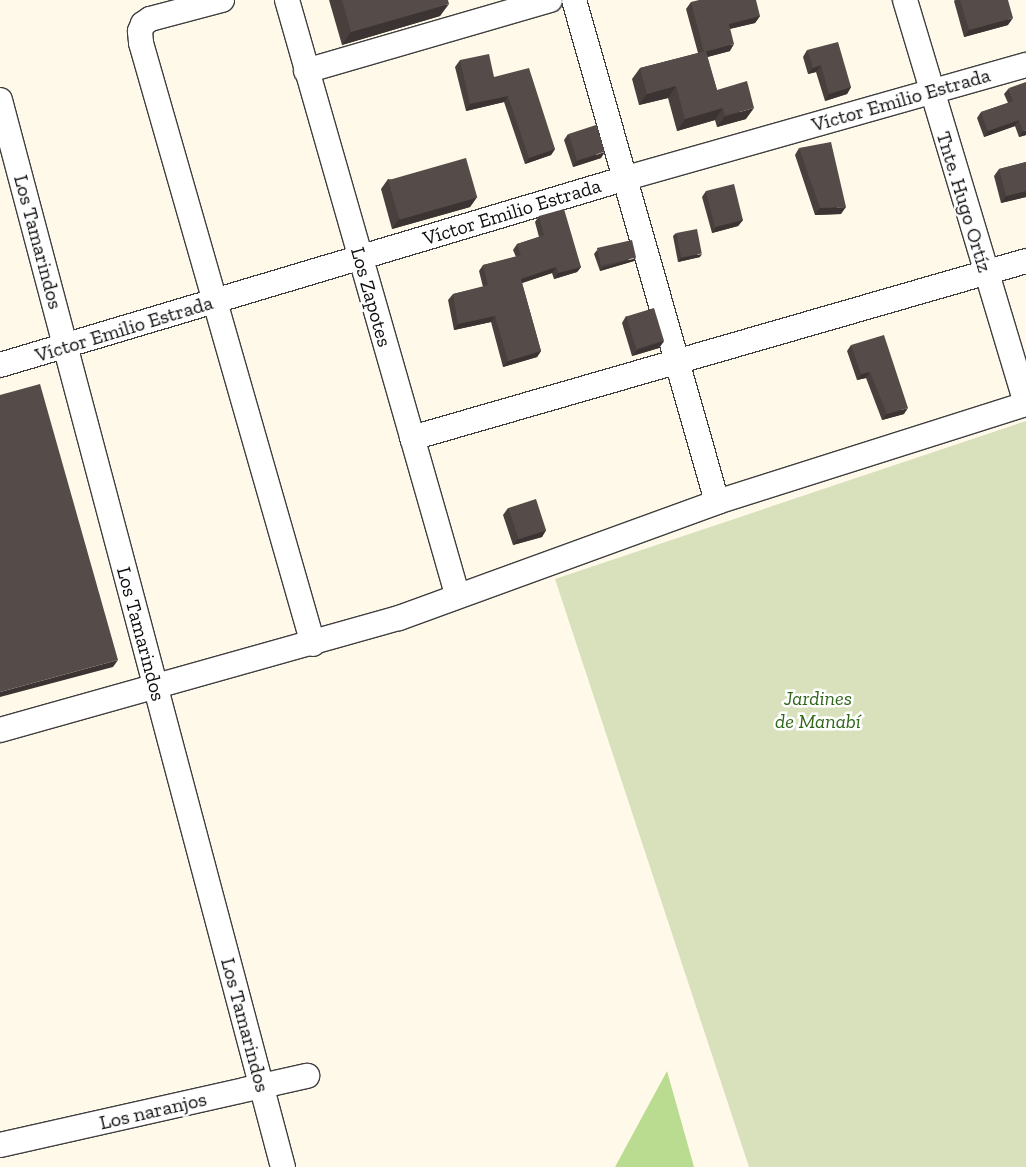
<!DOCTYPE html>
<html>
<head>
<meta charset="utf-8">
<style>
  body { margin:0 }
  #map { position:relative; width:1026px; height:1167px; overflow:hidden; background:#fff9ea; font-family:"Zilla Slab",serif }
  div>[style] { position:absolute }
  .forest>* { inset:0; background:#badc91 }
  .cemetery>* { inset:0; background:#d8e1bb }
  .roads { filter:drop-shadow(1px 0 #3f3f3f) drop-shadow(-1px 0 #3f3f3f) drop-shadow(0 1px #3f3f3f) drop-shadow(0 -1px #3f3f3f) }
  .street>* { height:24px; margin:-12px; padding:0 12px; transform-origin:12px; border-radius:12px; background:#fff }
  .wall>* { inset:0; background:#49403e }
  .shaded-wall>* { inset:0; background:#3c3432 }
  .building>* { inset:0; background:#554b48; transform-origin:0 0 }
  span { translate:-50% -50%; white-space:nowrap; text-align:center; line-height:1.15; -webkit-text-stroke:5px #fff; paint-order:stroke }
  .street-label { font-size:20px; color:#0c0c0c }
  .park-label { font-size:20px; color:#306619; font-style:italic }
</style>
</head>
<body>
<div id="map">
  <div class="forest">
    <i style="clip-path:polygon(667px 1071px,694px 1167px,615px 1167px)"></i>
  </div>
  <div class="cemetery">
    <i style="clip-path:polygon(1026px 421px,1026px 1167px,749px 1167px,555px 579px)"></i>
  </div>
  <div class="roads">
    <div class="street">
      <i style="left:222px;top:0;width:74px;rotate:165.2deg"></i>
      <i style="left:150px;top:19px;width:9px;rotate:144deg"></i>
      <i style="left:143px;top:24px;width:8px;rotate:113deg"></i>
      <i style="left:140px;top:31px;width:12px;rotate:85deg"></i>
      <i style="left:141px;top:43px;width:625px;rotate:74.03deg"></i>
      <i style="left:287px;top:0;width:618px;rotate:74.03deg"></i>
      <i style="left:574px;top:0;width:522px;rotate:74.1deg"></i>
      <i style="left:905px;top:0;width:422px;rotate:73.3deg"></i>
      <i style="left:306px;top:71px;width:254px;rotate:-16.2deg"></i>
      <i style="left:0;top:100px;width:1104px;rotate:75.15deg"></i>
      <i style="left:0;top:365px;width:650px;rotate:-16.62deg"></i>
      <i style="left:623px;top:179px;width:419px;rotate:-15.8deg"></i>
      <i style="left:412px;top:438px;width:639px;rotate:-16.08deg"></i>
      <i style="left:0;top:730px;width:414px;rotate:-15.7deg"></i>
      <i style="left:399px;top:618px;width:338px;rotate:-20deg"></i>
      <i style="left:717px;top:502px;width:324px;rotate:-17.6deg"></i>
      <i style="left:0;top:1145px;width:315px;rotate:-12.7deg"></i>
    </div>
  </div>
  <div class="wall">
    <i style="clip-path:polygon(329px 0,448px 0,440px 16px,342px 45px)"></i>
    <i style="clip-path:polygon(955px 0,1008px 0,1008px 25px,964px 37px,954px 1px)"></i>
    <i style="clip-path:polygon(691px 2px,760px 16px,755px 23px,730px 29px,730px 51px,707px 57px,717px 90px,746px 119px,717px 127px,715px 120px,677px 131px,668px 98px,639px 105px,632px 79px,640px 68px,698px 53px,686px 9px)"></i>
    <i style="clip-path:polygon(807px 50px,851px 87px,847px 94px,825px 101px,816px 72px,808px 74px,803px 57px)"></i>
    <i style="clip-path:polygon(460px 60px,494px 77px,555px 149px,551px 155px,525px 164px,504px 102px,466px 111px,455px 67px)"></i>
    <i style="clip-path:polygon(1009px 88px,1026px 135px,1019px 137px,1015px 126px,984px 137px,977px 118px,981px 112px,1008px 103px,1004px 94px)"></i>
    <i style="clip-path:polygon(568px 134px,601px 158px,573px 167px,564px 140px)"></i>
    <i style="clip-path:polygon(799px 148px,841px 214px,815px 215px,795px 155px)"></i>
    <i style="clip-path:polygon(1026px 162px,1026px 197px,1001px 203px,994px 176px,999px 169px)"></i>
    <i style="clip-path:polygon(388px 179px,477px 197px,470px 207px,392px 229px,381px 189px)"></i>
    <i style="clip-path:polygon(706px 191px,743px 220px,738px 226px,712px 233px,702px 197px)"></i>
    <i style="clip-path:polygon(539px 216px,581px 267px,577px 272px,554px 279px,552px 273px,522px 283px,541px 351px,537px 357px,503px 367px,491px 322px,454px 330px,448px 300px,453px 294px,483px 287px,479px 271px,483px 265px,516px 257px,513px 250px,517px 244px,539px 237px,535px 222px)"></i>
    <i style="clip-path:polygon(676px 233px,700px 257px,678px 262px,673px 236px)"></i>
    <i style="clip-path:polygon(597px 250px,634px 261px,600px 271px,594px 254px)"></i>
    <i style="clip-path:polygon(626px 316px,664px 341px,659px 348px,632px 356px,622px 323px)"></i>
    <i style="clip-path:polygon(851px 345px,904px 414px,882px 420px,866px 378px,857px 380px,847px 351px)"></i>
    <i style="clip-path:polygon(508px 508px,546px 530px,542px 537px,513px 545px,503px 515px)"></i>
  </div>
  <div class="shaded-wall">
    <i style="clip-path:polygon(449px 4px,440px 16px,342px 45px,351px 32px)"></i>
    <i style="clip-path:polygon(760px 16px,755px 23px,724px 30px,729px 24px)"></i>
    <i style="clip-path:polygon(1013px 18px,1008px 25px,964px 37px,969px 30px)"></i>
    <i style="clip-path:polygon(734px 44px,730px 51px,700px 59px,704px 52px)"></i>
    <i style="clip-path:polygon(821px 65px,816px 72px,808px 74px,813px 68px)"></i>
    <i style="clip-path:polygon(676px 86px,668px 98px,639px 105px,647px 94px)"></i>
    <i style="clip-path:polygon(851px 87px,847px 94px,825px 101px,829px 94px)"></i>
    <i style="clip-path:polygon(508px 96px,504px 102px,466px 111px,470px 104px)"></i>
    <i style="clip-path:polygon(723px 108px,715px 120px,677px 131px,685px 119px)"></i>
    <i style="clip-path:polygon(754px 108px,746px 119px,717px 127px,725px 116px)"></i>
    <i style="clip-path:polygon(1019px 120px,1015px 126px,984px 137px,988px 131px)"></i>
    <i style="clip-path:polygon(1026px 130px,1026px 135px,1019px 137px,1023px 131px)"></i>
    <i style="clip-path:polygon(555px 149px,551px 155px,525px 164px,529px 158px)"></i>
    <i style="clip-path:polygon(605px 152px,601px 158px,573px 167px,577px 161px)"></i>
    <i style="clip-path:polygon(1026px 191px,1026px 197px,1001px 203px,1006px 196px)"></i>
    <i style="clip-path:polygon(477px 197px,470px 207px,392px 229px,399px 219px)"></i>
    <i style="clip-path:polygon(846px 207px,841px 214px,815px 215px,820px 208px)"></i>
    <i style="clip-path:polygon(743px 220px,738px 226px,712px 233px,716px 227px)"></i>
    <i style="clip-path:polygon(702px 254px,700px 257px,678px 262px,681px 258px)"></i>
    <i style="clip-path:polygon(636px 258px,634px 261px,600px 271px,602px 268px)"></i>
    <i style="clip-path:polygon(556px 267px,552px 273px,516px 285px,521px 279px)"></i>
    <i style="clip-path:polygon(581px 267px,577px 272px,554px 279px,558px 273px)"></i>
    <i style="clip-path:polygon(495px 316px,491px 322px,454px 330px,458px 324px)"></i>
    <i style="clip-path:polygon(664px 341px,659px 348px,632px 356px,637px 350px)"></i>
    <i style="clip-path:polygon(541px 351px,537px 357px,503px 367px,508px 361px)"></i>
    <i style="clip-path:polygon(870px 372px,866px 378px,857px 380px,861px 374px)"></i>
    <i style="clip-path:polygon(908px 408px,904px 414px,882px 420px,887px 414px)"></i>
    <i style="clip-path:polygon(546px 530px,542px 537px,513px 545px,518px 539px)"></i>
    <i style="clip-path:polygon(118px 660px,113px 667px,0 697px,0 692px)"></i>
  </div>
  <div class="building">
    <i style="clip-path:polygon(342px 0,448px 0,449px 4px,351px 32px)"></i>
    <i style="clip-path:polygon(699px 0,756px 0,760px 16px,729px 24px,734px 44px,704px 52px,691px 2px)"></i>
    <i style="clip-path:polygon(960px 0,1008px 0,1013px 18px,969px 30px)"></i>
    <i style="clip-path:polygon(838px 42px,851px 87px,829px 94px,821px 65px,813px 68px,807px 50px)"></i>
    <i style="clip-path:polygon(706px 51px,717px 90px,747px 81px,754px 108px,725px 116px,723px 108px,685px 119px,676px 86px,647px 94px,640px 68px)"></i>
    <i style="clip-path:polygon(489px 54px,494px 77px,529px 68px,555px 149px,529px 158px,508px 96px,470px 104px,460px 60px)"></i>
    <i style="clip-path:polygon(1026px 82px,1026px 130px,1023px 131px,1019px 120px,988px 131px,981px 112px,1013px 101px,1009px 88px)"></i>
    <i style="left:596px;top:125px;width:28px;height:29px;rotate:72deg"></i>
    <i style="clip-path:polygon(831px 142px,846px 207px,820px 208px,799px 148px)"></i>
    <i style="left:466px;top:158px;width:41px;height:81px;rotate:74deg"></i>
    <i style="clip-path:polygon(1026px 162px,1026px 191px,1006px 196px,999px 169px)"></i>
    <i style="left:734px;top:184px;width:37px;height:29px;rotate:76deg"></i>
    <i style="clip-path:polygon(564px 209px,581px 267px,558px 273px,556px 267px,521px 279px,541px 351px,508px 361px,495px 316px,458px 324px,453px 294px,488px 285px,483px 265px,521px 255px,517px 244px,544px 235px,539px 216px)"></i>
    <i style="left:697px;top:229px;width:25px;height:21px;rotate:79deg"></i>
    <i style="left:632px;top:240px;width:18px;height:36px;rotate:77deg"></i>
    <i style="left:654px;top:308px;width:34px;height:29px;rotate:73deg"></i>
    <i style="clip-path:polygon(884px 335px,908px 408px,887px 414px,870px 372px,861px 374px,851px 345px)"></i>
    <i style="clip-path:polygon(40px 384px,118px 660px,0 692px,0 395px)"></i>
    <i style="left:536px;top:499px;width:33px;height:29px;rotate:72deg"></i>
  </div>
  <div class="street-label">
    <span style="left:901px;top:100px;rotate:-16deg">Víctor Emilio Estrada</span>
    <span style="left:964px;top:202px;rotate:73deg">Tnte. Hugo Ortíz</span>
    <span style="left:512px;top:212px;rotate:-17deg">Víctor Emilio Estrada</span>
    <span style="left:38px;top:242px;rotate:75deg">Los Tamarindos</span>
    <span style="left:371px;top:297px;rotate:74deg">Los Zapotes</span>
    <span style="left:124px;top:329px;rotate:-17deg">Víctor Emilio Estrada</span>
    <span style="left:141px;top:634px;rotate:75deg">Los Tamarindos</span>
    <span style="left:245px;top:1025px;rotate:75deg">Los Tamarindos</span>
    <span style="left:153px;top:1111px;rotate:-13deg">Los naranjos</span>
  </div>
  <div class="park-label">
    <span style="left:818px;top:710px">Jardines<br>de Manabí</span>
  </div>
</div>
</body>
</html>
